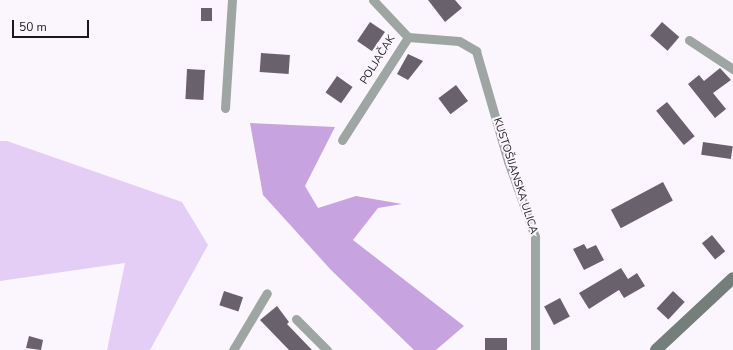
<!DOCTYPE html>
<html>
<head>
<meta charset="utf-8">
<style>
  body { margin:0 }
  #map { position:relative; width:733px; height:350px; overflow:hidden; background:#fbf6fe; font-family:"Nunito Sans",sans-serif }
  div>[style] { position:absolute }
  .green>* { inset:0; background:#e4cef5 }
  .forest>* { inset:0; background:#c7a4e0 }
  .building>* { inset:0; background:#69626d; transform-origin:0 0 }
  .street>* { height:9px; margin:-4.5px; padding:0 4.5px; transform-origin:4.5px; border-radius:4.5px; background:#9fa5a3 }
  .secondary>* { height:12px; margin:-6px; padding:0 6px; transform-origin:6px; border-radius:6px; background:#747e7a }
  span { translate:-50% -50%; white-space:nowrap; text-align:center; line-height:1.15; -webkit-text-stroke:4px #fbf6fe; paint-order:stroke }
  .street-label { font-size:11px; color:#1a181c }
  .scale { position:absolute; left:12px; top:20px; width:77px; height:18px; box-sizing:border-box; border:2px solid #1a181c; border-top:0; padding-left:5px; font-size:12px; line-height:14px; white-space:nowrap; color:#1a181c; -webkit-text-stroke:3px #fbf6fe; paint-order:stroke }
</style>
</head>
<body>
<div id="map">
  <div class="green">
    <i style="clip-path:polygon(0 141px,7px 141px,182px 202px,208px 245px,150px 350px,107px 350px,125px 263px,0 281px)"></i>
  </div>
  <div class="forest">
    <i style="clip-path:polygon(250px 123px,335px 127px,305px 186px,318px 208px,356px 196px,402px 204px,378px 208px,353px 240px,464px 326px,436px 350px,414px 350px,331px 270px,263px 195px)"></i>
  </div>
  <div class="building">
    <i style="clip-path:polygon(428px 0,455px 0,462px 8px,445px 22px)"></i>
    <i style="left:201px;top:8px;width:11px;height:13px"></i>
    <i style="left:370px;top:22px;width:18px;height:23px;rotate:34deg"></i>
    <i style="left:662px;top:22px;width:23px;height:18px;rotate:41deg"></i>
    <i style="left:261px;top:53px;width:29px;height:19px;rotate:4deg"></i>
    <i style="clip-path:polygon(408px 54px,423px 61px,408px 80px,397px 74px)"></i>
    <i style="clip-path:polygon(720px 68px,731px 80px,713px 93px,726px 109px,715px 118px,688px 84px,699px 75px,704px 81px)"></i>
    <i style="left:187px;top:69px;width:18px;height:30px;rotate:3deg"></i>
    <i style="left:337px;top:76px;width:19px;height:20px;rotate:35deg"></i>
    <i style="left:456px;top:85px;width:20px;height:22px;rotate:53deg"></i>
    <i style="left:667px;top:102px;width:44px;height:14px;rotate:51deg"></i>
    <i style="left:703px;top:142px;width:30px;height:13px;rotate:8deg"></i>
    <i style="left:663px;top:182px;width:21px;height:59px;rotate:62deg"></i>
    <i style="left:712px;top:235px;width:21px;height:13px;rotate:51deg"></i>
    <i style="clip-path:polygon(584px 244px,587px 249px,596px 245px,604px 260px,584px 270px,573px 249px)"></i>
    <i style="clip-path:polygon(621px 268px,628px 279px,637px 273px,645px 286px,624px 298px,619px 290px,589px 309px,579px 293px)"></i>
    <i style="left:224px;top:291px;width:20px;height:15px;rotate:18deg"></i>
    <i style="left:673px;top:291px;width:16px;height:24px;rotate:43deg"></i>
    <i style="left:560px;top:298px;width:21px;height:18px;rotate:62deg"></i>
    <i style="clip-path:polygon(277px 306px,289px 322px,287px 324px,312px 350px,289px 350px,260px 320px)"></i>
    <i style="clip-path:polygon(29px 336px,43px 340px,41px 350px,26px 348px)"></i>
    <i style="left:507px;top:338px;width:12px;height:22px;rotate:90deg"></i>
  </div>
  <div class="street">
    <i style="left:373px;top:0;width:51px;rotate:46.6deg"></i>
    <i style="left:408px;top:37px;width:51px;rotate:4.5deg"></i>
    <i style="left:459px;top:41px;width:20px;rotate:30deg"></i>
    <i style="left:476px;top:51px;width:115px;rotate:73.8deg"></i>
    <i style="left:508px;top:161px;width:81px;rotate:70.4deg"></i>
    <i style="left:535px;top:237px;width:113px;rotate:90deg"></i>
    <i style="left:689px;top:40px;width:53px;rotate:33.4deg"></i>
    <i style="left:225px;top:108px;width:108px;rotate:-86.3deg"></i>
    <i style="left:342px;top:140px;width:122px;rotate:-57.3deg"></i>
    <i style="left:296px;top:319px;width:44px;rotate:45deg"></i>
    <i style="left:233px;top:350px;width:66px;rotate:-59.2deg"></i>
  </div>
  <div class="secondary">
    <i style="left:656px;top:350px;width:105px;rotate:-43.1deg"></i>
  </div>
  <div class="street-label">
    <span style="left:378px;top:60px;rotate:-58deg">POLJAČAK</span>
    <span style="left:515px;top:176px;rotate:72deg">KUSTOŠIJANSKA ULICA</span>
  </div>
  <div class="scale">50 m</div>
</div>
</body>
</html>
